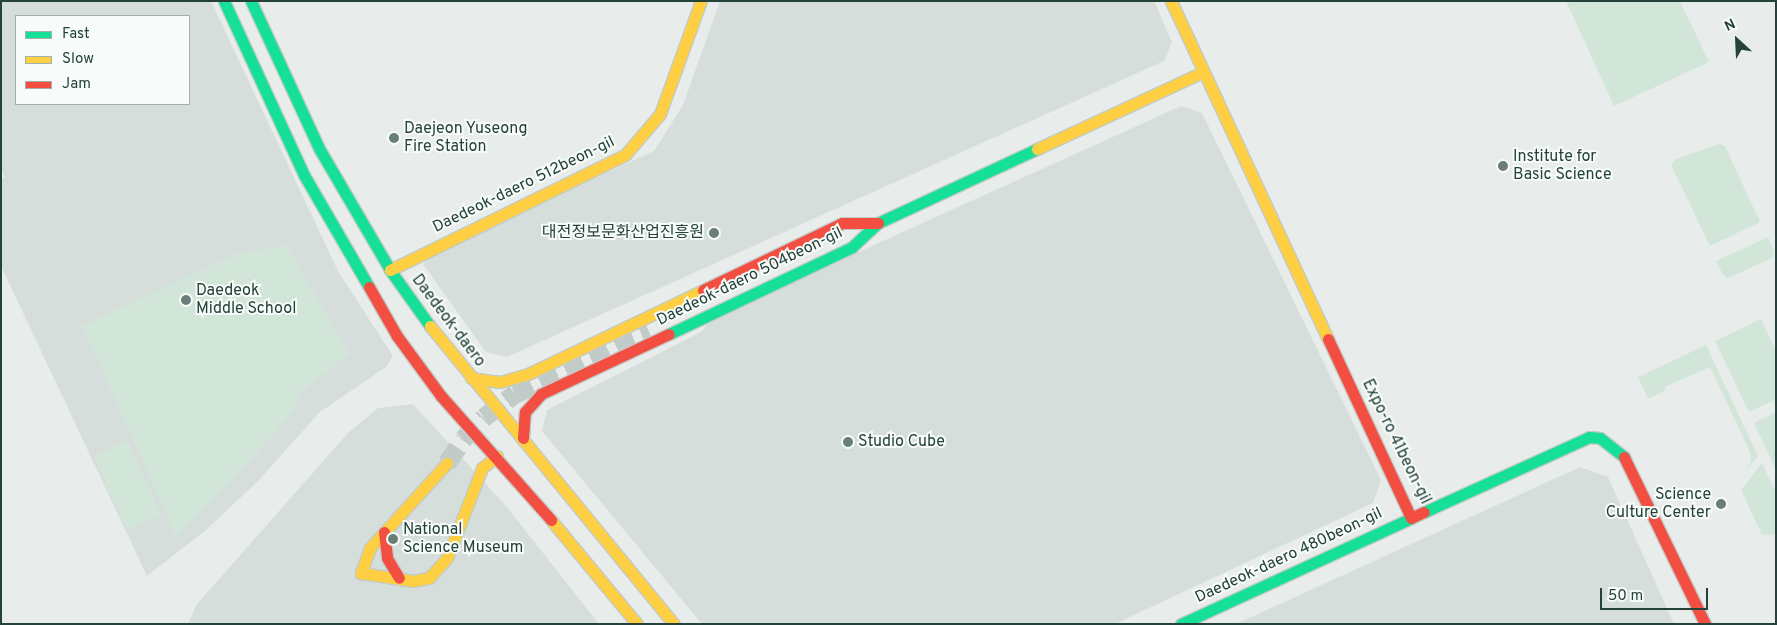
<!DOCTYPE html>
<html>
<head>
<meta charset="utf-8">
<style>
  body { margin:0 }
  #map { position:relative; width:1777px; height:625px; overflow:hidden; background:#e8edeb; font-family:Overpass,"Noto Sans KR",sans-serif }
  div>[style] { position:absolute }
  .built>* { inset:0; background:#d6dedb }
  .green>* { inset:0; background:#d1e6d8; transform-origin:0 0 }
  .secondary-tunnel>* { height:19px; margin-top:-9.5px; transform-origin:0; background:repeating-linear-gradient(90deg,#c1cbc8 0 19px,transparent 0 28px) }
  .roads { filter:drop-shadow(1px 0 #c3cbc8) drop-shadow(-1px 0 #c3cbc8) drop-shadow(0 1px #c3cbc8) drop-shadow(0 -1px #c3cbc8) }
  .fast>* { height:11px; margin:-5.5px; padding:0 5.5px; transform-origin:5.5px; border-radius:5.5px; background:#16e098 }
  .slow>* { height:11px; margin:-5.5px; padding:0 5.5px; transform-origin:5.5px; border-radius:5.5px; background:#ffcf43 }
  .jam>* { height:11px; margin:-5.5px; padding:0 5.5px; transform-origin:5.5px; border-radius:5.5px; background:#f24e42 }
  .dots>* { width:14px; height:14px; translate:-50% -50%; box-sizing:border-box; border:2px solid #f7fbf9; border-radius:50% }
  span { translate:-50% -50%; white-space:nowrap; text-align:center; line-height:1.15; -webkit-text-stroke:4px #f7fbf9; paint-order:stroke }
  .poi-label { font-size:16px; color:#24423a }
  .left { translate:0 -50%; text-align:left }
  .right { translate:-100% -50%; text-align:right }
  .street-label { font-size:16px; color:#24423a }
  .frame { position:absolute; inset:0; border:2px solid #24423a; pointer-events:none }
  .legend { position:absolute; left:15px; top:15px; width:175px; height:90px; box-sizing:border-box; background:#f7fbf9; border:1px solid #a3b1ad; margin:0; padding:6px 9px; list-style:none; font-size:15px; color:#24423a }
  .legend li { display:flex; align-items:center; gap:10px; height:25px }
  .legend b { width:25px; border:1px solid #a3b1ad }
  .north { position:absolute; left:1712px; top:15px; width:50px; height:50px; -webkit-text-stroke:4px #f7fbf9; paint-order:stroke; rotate:335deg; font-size:14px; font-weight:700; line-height:20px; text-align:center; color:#24423a }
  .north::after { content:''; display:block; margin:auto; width:18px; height:22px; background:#24423a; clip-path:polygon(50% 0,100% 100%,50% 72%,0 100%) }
  .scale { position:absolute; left:1600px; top:588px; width:108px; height:22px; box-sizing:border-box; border:2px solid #24423a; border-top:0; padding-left:6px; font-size:15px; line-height:18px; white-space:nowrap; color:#24423a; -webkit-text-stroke:4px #f7fbf9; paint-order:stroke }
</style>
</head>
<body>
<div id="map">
  <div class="built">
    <i style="clip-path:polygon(evenodd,1px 1px,211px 1px,338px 271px,393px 356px,386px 367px,320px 412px,258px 481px,206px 530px,147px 576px,1px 266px,1px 179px,5px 177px,1px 170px,1px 1px,16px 16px,189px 16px,189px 104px,16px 104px,16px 16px)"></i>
    <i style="clip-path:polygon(720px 1px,1154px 1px,1172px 42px,1164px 61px,507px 357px,486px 352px,423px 264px,433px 252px,654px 151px,683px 105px)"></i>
    <i style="clip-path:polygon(1181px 106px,1202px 113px,1381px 480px,1373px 503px,1115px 624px,702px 624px,542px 431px,547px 410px,701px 332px,713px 318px)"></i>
    <i style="clip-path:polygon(413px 404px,506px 506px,599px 624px,188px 624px,197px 604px,348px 433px,378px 408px)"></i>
    <i style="clip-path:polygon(1580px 467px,1608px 477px,1674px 624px,1236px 624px)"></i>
  </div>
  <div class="green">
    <i style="clip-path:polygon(1566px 1px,1680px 1px,1709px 62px,1614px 106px)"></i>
    <i style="clip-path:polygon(1719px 144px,1725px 146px,1760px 222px,1710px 246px,1671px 165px,1676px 159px)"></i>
    <i style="clip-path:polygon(1768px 237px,1774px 251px,1772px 258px,1728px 278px,1723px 275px,1716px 261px)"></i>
    <i style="clip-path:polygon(287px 246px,349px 354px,297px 395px,296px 408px,245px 466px,176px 536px,83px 326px,238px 253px)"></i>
    <i style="clip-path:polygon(1761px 319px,1776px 351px,1776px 399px,1749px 412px,1715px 341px)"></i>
    <i style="clip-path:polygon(1706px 345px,1758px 456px,1745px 471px,1751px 461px,1750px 452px,1710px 367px,1669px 385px,1664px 387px,1666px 390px,1648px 399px,1638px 377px)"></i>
    <i style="clip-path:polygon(1776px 412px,1776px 470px,1754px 423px)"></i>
    <i style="left:127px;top:441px;width:81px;height:37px;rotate:65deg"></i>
    <i style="clip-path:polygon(1762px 463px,1776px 493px,1776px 534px,1762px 535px,1741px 490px)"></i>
  </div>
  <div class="secondary-tunnel">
    <i style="left:447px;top:463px;width:29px;rotate:-56deg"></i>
    <i style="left:463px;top:439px;width:30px;rotate:-46deg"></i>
    <i style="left:484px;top:417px;width:39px;rotate:-37deg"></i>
    <i style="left:515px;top:394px;width:148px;rotate:-24.8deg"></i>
  </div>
  <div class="roads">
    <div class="fast">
      <i style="left:224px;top:1px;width:192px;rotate:65.3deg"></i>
      <i style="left:304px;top:175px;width:129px;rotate:59.9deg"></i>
      <i style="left:251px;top:1px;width:164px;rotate:65.2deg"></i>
      <i style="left:320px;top:150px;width:139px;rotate:59.7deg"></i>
      <i style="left:390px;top:270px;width:69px;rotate:54.5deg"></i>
      <i style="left:669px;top:334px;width:203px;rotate:-25.4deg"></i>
      <i style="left:852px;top:247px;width:35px;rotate:-43deg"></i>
      <i style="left:878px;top:223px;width:175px;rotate:-25deg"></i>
      <i style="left:1424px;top:512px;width:181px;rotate:-24.4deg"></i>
      <i style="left:1589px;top:437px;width:11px;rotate:5deg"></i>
      <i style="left:1600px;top:438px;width:31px;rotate:38deg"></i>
      <i style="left:1181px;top:624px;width:253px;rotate:-24.7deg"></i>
    </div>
    <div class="slow">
      <i style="left:1171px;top:1px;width:373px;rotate:65.1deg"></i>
      <i style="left:1037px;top:149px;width:183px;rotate:-24.9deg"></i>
      <i style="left:390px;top:270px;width:262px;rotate:-26.1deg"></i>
      <i style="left:625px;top:155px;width:54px;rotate:-49.5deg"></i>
      <i style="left:660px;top:114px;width:120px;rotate:-70.1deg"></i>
      <i style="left:430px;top:326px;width:385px;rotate:50.7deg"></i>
      <i style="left:471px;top:378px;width:29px;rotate:8deg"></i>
      <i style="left:500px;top:382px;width:29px;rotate:-16deg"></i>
      <i style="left:528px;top:374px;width:194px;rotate:-25.6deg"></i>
      <i style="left:447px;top:463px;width:115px;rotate:132.2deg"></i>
      <i style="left:370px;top:548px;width:27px;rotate:110deg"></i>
      <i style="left:361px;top:573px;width:53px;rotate:8.7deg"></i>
      <i style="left:413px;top:581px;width:16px;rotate:-11deg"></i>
      <i style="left:429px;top:578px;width:27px;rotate:-48deg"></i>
      <i style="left:447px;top:558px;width:97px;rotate:-68.7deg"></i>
      <i style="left:482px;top:468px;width:19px;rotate:-39deg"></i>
      <i style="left:551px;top:520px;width:135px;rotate:50.4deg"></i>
    </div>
    <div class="jam">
      <i style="left:369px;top:287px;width:56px;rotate:60.3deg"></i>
      <i style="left:397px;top:336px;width:74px;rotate:53.7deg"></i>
      <i style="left:441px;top:396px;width:166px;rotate:48.4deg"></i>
      <i style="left:703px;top:290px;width:154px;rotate:-25.7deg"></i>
      <i style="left:842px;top:223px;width:36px"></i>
      <i style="left:1328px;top:339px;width:197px;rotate:65.1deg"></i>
      <i style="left:1411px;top:518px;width:14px;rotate:-25deg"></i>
      <i style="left:523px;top:438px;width:26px;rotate:-86deg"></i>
      <i style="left:525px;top:412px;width:24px;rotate:-48deg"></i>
      <i style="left:541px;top:394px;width:141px;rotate:-25.1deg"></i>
      <i style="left:1624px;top:457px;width:186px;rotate:64.1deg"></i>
      <i style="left:384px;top:532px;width:26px;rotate:83deg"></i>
      <i style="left:387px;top:558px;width:23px;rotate:59deg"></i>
    </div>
  </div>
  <div class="dots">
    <i style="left:394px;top:138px;background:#697e78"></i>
    <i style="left:1503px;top:166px;background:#697e78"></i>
    <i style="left:714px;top:233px;background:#697e78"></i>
    <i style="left:186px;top:300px;background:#697e78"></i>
    <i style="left:848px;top:442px;background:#697e78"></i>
    <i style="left:1721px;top:504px;background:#697e78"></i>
    <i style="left:393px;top:539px;background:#697e78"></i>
  </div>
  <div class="poi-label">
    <span class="left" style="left:404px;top:138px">Daejeon Yuseong<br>Fire Station</span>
    <span class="left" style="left:1513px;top:166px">Institute for<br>Basic Science</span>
    <span class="right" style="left:704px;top:233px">대전정보문화산업진흥원</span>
    <span class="left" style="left:196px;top:300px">Daedeok<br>Middle School</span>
    <span class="left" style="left:858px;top:442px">Studio Cube</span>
    <span class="right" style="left:1711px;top:504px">Science<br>Culture Center</span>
    <span class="left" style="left:403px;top:539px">National<br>Science Museum</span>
  </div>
  <div class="street-label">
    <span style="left:524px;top:185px;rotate:-26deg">Daedeok-daero 512beon-gil</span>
    <span style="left:750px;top:277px;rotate:-26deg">Daedeok-daero 504beon-gil</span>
    <span style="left:448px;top:321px;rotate:53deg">Daedeok-daero</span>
    <span style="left:1396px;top:442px;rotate:64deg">Expo-ro 41beon-gil</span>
    <span style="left:1289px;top:556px;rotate:-25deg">Daedeok-daero 480beon-gil</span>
  </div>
  <div class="frame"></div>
  <ul class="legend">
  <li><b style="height:6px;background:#16e098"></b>Fast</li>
  <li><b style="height:6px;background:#ffcf43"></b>Slow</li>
  <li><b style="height:6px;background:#f24e42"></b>Jam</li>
  </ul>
  <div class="north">N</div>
  <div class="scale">50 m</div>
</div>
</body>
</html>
